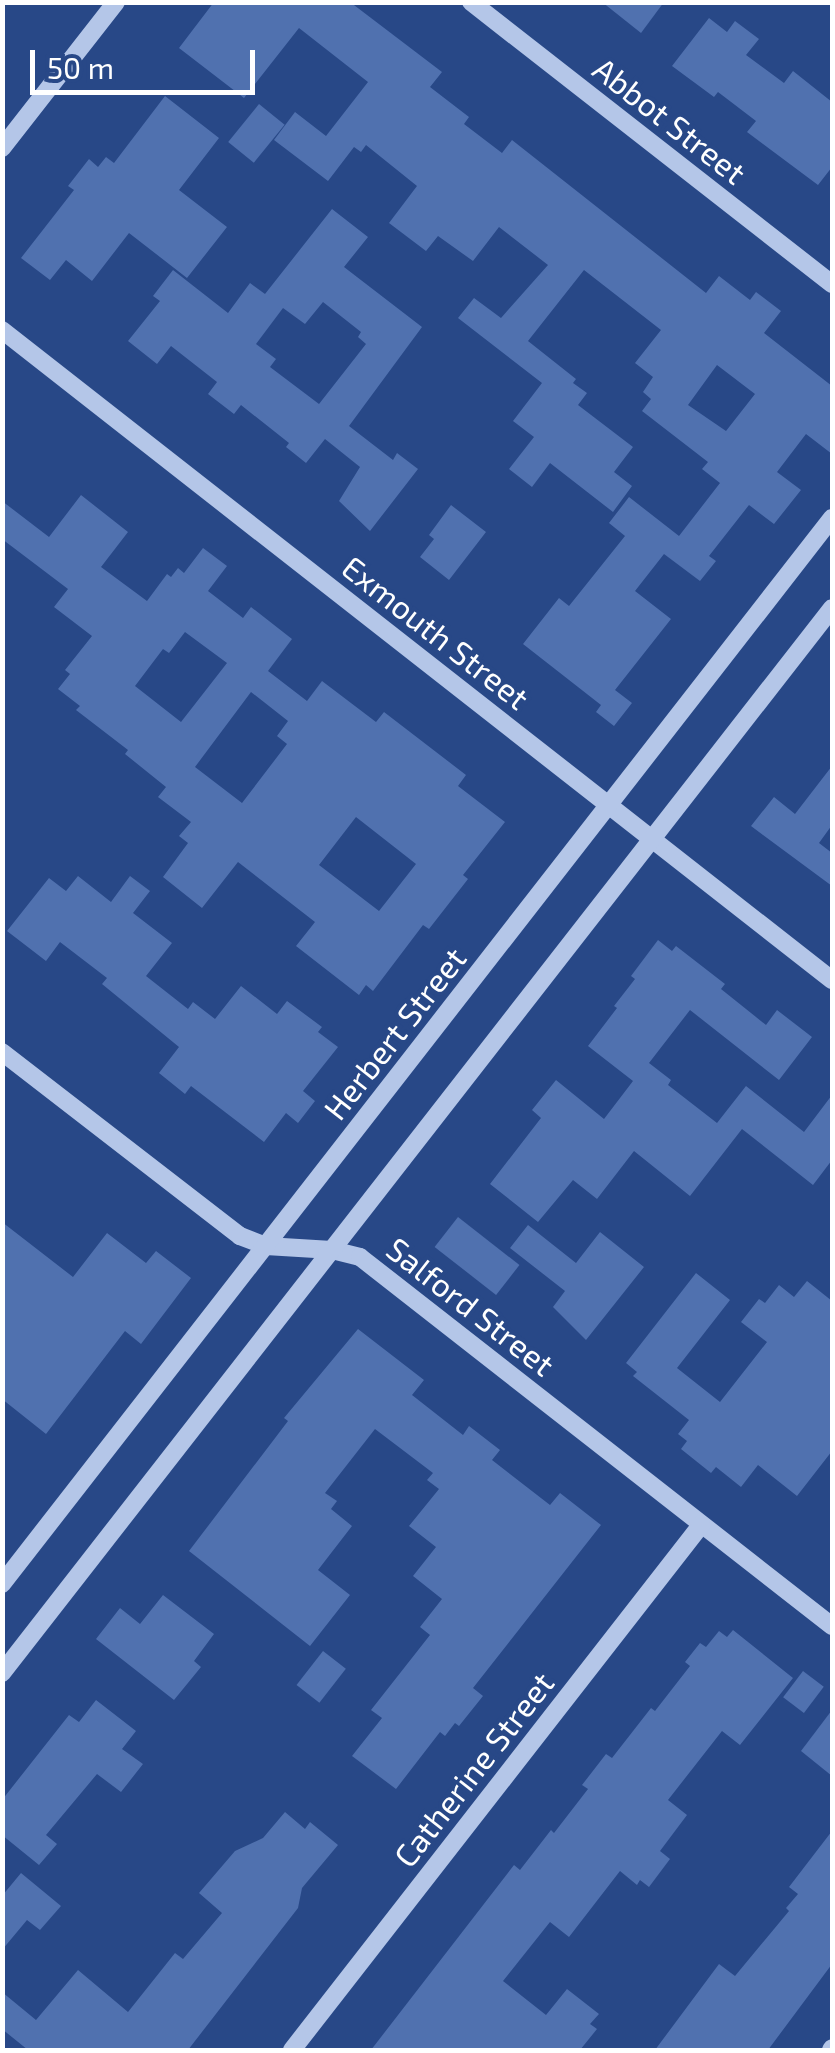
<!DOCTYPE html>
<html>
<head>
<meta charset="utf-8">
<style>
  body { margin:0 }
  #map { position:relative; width:835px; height:2053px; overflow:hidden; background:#284887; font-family:"Exo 2",sans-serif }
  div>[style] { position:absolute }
  .building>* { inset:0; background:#5071af; transform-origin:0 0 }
  .minor>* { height:18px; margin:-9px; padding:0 9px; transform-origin:9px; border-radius:9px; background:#b4c6e8 }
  span { translate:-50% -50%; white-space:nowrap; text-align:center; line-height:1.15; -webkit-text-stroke:8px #284887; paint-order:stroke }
  .street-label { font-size:32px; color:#fff }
  .frame { position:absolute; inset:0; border:5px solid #fff; pointer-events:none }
  .scale { position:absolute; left:30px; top:50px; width:225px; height:45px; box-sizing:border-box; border:5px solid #fff; border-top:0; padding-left:12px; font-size:30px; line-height:35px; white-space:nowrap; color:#fff; -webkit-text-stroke:8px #284887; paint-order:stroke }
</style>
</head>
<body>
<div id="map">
  <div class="building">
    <i style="clip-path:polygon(evenodd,214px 2px,350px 2px,442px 72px,430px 87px,469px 117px,464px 124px,502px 153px,512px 140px,706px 293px,719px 276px,750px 300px,756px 292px,781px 311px,764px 333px,832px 386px,832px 454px,806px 434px,777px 472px,801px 490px,774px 524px,749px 505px,709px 556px,716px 561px,700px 581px,664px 554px,635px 591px,671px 619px,615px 690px,632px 703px,614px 726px,596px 712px,601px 705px,523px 644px,559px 598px,569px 606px,625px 536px,609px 523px,629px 497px,679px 536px,720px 483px,702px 469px,708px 462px,642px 411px,651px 399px,643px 392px,653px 377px,635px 363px,661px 330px,584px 270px,528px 341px,576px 379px,573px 383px,587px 393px,578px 405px,633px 447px,614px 472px,632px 486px,613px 512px,550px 463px,532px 487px,509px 469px,534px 437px,513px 421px,542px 383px,458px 318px,474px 298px,501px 318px,548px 265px,499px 227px,473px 261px,438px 236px,426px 251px,389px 223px,417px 186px,366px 145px,361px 152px,354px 147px,328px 181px,274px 140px,295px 112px,326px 136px,368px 82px,299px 28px,244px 98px,179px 48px,214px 2px,717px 365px,755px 394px,726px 431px,688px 405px,717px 365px)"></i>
    <i style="clip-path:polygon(602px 2px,664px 2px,641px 33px)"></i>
    <i style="clip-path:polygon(709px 18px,727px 32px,735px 21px,759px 39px,746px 55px,784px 83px,793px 71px,832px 102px,832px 167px,818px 185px,747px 132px,756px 121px,718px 92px,714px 97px,672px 66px)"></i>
    <i style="clip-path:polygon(165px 96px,219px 138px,179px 190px,227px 227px,187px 278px,129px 233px,92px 281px,66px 260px,50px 280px,21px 258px,74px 190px,68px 186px,89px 159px,98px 167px,106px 157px,114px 163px)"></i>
    <i style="left:259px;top:104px;width:33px;height:49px;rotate:39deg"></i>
    <i style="clip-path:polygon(evenodd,332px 209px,368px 237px,344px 267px,422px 327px,349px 426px,393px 460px,397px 453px,418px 469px,370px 531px,339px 501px,360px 467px,325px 439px,306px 463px,286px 447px,289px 443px,241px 405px,234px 414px,208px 394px,217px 382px,171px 346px,157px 364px,128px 341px,160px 301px,153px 296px,173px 270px,228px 313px,250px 283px,265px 294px,332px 209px,323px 302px,361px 332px,358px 337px,366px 344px,319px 404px,270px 367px,276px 359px,256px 344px,283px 308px,305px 324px,323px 302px)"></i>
    <i style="clip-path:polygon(evenodd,81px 495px,128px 532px,101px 567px,147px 601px,167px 574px,171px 577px,178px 568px,184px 573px,203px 548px,227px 566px,208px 591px,243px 618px,251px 607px,292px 639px,268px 671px,307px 701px,322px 681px,376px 722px,384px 712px,466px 775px,458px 786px,505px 822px,463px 875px,468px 879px,429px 929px,423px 925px,373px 991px,366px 985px,359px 995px,296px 946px,315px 922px,238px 862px,202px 908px,163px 877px,188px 843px,179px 836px,191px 822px,158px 797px,166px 787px,125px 754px,128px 750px,76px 710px,80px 706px,58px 689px,70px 674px,65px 670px,92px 636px,54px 607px,68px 589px,2px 539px,2px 501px,49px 537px,81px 495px,185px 632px,227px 663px,181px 722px,135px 686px,163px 649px,169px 653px,185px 632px,81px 495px,251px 692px,288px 721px,277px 736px,287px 744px,242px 803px,195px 767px,251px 692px,81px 495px,356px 817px,416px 864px,379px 911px,319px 865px,356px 817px)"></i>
    <i style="clip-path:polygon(451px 505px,486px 532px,449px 580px,420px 557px,434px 539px,429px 535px)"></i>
    <i style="clip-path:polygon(832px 766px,832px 825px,819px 843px,832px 853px,832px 886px,751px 826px,774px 797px,795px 814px)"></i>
    <i style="clip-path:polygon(78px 876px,111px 902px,130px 876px,150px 891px,133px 913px,172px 943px,146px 976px,188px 1009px,193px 1002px,215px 1019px,241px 986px,277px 1014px,287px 1001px,322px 1027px,318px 1032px,338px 1047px,303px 1091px,315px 1101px,298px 1123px,286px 1113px,264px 1142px,191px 1086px,185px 1094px,159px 1073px,179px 1047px,102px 984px,107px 978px,60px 942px,46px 961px,7px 931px,49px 878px,66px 891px)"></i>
    <i style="clip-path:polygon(658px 940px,672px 951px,676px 946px,725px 984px,721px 989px,766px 1025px,777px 1010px,812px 1037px,779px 1080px,690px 1010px,649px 1063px,671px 1080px,668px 1085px,717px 1123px,746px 1086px,804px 1132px,832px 1095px,832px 1160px,813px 1185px,742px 1129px,690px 1196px,634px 1151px,597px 1199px,573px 1180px,538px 1222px,490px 1184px,541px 1118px,532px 1110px,556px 1080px,604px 1119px,633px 1081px,588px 1046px,617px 1008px,614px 1006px,635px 979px,631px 976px)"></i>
    <i style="left:458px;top:1217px;width:78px;height:38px;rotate:38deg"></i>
    <i style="clip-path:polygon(2px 1222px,73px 1277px,107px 1233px,146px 1263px,156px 1251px,191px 1278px,141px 1344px,125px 1331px,46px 1434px,2px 1399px)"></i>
    <i style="clip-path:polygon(528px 1225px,576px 1263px,600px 1232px,644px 1267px,586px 1340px,553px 1307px,565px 1291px,510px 1248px)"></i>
    <i style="clip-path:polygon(696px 1273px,730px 1300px,677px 1368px,720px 1402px,767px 1342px,741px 1322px,759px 1299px,765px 1303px,779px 1285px,794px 1297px,807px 1281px,832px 1301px,832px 1451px,797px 1496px,758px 1465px,741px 1487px,716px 1467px,711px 1473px,681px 1449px,687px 1441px,678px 1434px,689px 1420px,633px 1376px,637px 1372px,626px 1363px)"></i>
    <i style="clip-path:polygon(358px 1329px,424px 1380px,412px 1395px,463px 1435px,469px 1426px,500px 1450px,492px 1460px,550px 1505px,560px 1493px,601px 1525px,473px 1688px,483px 1696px,459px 1726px,455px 1723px,445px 1736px,440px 1732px,396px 1789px,352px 1756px,382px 1718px,371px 1710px,430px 1635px,420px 1627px,442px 1599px,413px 1576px,436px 1547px,409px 1526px,439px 1489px,427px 1480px,433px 1473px,375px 1429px,325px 1493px,337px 1501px,331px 1509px,352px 1526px,318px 1570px,350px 1595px,310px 1646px,189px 1551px,288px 1421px,284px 1418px)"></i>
    <i style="clip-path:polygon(163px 1595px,214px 1634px,194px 1661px,201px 1667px,174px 1700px,96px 1639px,120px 1608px,140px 1624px)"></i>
    <i style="clip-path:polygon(733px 1630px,793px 1678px,740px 1745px,722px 1731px,668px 1800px,687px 1815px,660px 1851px,670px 1859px,649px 1887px,640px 1880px,637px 1885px,620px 1871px,569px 1937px,550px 1922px,503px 1981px,546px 2015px,567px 1989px,599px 2014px,590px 2024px,597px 2029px,580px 2050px,371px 2050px,514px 1865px,520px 1870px,551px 1830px,554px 1833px,588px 1789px,582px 1785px,606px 1754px,612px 1758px,651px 1708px,655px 1711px,690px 1666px,685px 1662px,700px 1643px,706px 1647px,719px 1631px,727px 1637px)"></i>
    <i style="left:323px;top:1651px;width:29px;height:43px;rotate:38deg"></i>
    <i style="left:803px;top:1671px;width:26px;height:33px;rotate:37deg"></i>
    <i style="clip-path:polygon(96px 1700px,136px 1731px,122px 1749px,143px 1764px,121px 1792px,97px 1774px,46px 1835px,57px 1844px,39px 1865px,2px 1835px,2px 1800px,69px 1715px,79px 1722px)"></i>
    <i style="clip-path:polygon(832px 1710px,832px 1776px,801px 1751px)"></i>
    <i style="clip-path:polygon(285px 1812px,305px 1829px,310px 1822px,338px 1845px,302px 1888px,298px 1908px,188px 2050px,28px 2050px,2px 2029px,2px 1992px,36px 2020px,78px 1970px,128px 2012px,175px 1953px,183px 1959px,222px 1913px,199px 1893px,235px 1851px,263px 1838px)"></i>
    <i style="clip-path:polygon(832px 1831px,832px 1964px,768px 2050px,655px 2050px,719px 1964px,735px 1976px,789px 1911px,786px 1908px,798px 1894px,789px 1887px)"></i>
    <i style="clip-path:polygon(21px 1873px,61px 1906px,40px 1930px,27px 1920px,2px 1950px,2px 1896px)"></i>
  </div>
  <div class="minor">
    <i style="left:471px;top:2px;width:458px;rotate:38deg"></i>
    <i style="left:2px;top:148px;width:185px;rotate:-52deg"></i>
    <i style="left:2px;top:330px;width:1054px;rotate:38.07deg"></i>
    <i style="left:2px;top:1052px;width:301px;rotate:37.7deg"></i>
    <i style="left:240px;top:1236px;width:28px;rotate:21deg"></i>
    <i style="left:266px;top:1246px;width:66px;rotate:3.5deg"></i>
    <i style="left:332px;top:1250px;width:29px;rotate:14deg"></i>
    <i style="left:360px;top:1257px;width:599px;rotate:38.02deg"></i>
    <i style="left:2px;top:1584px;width:1351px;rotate:-52.1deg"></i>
    <i style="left:2px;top:1673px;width:1350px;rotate:-52.07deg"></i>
    <i style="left:292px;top:2050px;width:666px;rotate:-52.08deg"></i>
    <i style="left:831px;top:2050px;width:2px;rotate:-63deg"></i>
  </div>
  <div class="street-label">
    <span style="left:670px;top:120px;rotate:38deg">Abbot Street</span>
    <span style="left:436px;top:632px;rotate:38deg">Exmouth Street</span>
    <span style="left:394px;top:1033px;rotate:-52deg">Herbert Street</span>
    <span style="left:471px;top:1306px;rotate:38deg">Salford Street</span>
    <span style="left:473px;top:1769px;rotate:-52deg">Catherine Street</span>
  </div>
  <div class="frame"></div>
  <div class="scale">50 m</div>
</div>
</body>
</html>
